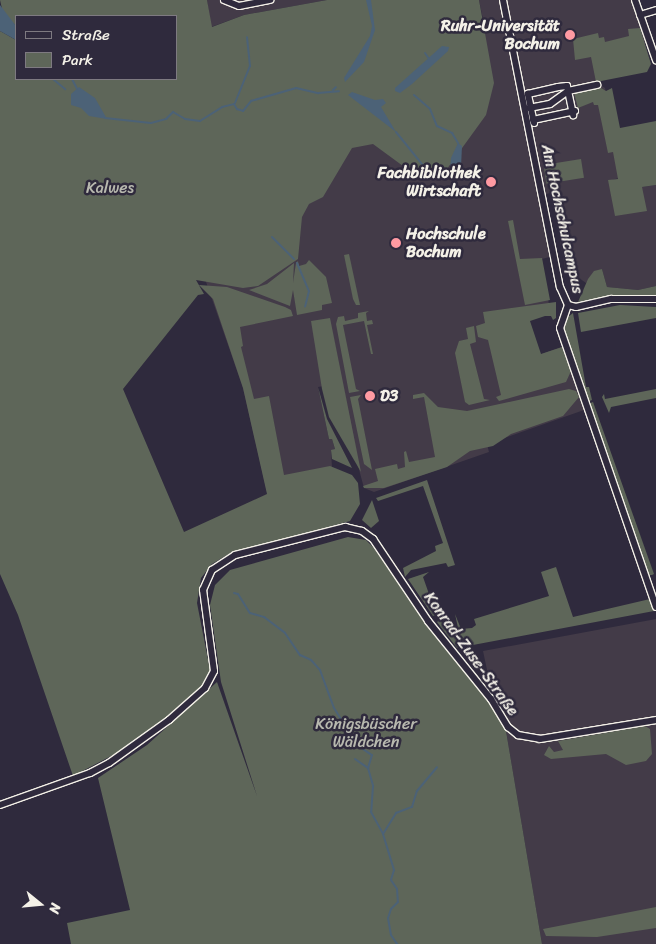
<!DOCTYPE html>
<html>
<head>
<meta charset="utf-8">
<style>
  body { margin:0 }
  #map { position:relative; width:656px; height:944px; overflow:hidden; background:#2f2a3d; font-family:Sriracha,sans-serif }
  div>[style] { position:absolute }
  .built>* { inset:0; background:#433b48 }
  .green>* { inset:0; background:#5e6659; transform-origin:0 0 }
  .water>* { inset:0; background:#4c6277 }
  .stream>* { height:2px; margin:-1px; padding:0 1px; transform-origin:1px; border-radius:1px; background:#4c6277 }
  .roads { filter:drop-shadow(1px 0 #f4f1e8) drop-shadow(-1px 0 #f4f1e8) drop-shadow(0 1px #f4f1e8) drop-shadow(0 -1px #f4f1e8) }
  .street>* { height:6px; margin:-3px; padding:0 3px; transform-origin:3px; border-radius:3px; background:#2f2a3d }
  .dots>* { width:14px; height:14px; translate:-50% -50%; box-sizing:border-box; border:2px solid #2f2a3d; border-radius:50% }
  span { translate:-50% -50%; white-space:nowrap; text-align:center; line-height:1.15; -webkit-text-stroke:5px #2f2a3d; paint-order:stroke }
  .poi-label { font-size:16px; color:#f4f1e8; font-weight:700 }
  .right { translate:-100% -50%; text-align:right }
  .left { translate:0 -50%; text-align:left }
  .park-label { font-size:16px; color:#b8b9af }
  .street-label { font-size:16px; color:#f4f1e8 }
  .legend { position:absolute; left:15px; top:15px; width:162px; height:65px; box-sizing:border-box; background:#2f2a3d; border:1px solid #7e7a81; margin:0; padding:6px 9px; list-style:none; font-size:15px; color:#f4f1e8 }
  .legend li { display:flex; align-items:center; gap:10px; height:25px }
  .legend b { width:25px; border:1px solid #7e7a81 }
  .north { position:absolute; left:15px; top:879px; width:50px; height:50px; -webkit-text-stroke:4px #2f2a3d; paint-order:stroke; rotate:107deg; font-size:14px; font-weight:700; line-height:20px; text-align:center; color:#f4f1e8 }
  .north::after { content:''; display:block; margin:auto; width:18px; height:22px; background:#f4f1e8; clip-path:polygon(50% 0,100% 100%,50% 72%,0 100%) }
</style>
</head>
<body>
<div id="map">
  <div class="built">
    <i style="clip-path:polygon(207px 0,327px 0,244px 15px,211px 27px)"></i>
    <i style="clip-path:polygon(479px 0,631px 0,646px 43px,596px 82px,605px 88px,623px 177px,608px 181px,642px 187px,656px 185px,656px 286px,638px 290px,607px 287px,602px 269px,586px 283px,565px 268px,551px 193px,546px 194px,557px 255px,542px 259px,550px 311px,486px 315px,504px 367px,562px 347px,584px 410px,487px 444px,489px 452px,374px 492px,364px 488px,354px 451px,324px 386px,318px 387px,329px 439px,332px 439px,335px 449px,331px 451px,332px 467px,268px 497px,243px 388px,197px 256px,290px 168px,489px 97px,484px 24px)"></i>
    <i style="clip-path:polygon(656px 619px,656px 944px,542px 944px,506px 731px,498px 717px,505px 710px,487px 670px,483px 651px)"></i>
  </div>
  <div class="green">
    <i style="clip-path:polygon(0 0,207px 0,212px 27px,244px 15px,327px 0,479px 0,494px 83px,486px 115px,444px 173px,418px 177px,373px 144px,352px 148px,323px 197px,309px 204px,302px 217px,298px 259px,258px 286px,243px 288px,196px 280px,204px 294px,198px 295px,123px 389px,184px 532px,267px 494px,243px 388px,213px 299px,199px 285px,227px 287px,285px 307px,291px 310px,293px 316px,240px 327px,243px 346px,241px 347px,254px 399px,269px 396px,284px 475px,330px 466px,352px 475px,358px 483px,360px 504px,350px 521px,227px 555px,212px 564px,201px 578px,197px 603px,211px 675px,205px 686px,132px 745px,73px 776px,18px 615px,0 574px,0 31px,16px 40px,16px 79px,176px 79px,176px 16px,16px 16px,16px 26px,3px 13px)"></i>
    <i style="clip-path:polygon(640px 28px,651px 64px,647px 72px,596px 82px,591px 57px,575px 60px,573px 39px,598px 33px,599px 38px,604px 37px,605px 42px,629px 36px,628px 29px)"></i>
    <i style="clip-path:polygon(601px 88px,606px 91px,612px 88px,620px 128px,656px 121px,656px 185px,642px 187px,647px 211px,615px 216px,608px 180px,618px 179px,613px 152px,608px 153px,598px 105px,594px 105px,593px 102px,578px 108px,574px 93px)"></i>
    <i style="left:581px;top:159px;width:19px;height:38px;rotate:81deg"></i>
    <i style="clip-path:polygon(513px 220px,520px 259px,542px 258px,550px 300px,525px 305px,508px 221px)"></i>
    <i style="clip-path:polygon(349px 254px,360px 305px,356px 305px,353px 299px,344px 255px)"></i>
    <i style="clip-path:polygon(309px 260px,326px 277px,332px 303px,322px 305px,322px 310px,297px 315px,293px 290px,290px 306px,249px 290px,267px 284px,294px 263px,293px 283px,296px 263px,298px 261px,299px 266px,306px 264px)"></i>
    <i style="clip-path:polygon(602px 269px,607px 287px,638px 290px,656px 286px,656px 295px,608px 296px,578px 302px,588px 279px,594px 271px)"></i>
    <i style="clip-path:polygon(556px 302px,556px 318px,553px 320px,551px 316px,545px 316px,530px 321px,541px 354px,562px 347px,571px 371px,566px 382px,499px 401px,496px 397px,501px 395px,488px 340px,478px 337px,476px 326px,485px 323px,483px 312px)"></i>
    <i style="clip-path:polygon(620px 305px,656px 307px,656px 318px,581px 332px,578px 313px)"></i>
    <i style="clip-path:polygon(369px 311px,366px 313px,367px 321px,372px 320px,373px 324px,367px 325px,373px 354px,371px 354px,364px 321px,343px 325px,356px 389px,360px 391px,349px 393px,336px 324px,338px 317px,344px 316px,345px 321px,358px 318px,358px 313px)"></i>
    <i style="clip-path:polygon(573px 313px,586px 387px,589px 387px,592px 400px,587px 402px,564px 330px,568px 317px)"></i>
    <i style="clip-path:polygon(330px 318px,361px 472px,329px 417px,322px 389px,311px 321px)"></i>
    <i style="clip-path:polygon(474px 326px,476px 342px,470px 344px,484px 399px,490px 400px,469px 405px,465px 402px,455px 353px,459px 341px,468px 339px,466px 328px)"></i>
    <i style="clip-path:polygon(318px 387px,327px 419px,352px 468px,332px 459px,331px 450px,335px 449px,332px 439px,329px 439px)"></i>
    <i style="clip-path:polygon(569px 389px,576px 391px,579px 397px,563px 416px,511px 434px,493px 446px,470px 451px,447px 467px,384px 488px,364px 488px,363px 486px,378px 481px,375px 469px,397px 464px,398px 469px,405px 467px,404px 452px,406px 451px,409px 462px,435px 457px,424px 397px,413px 399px,413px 395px,424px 393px,438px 407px,467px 411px)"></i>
    <i style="clip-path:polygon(656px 389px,656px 398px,611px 407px,609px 413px,602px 397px,604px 394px,605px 399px)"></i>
    <i style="clip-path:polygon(361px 395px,358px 399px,372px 470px,364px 464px,350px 397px)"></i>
    <i style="clip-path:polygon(593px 402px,654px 574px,652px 575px,649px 575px,588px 404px)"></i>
    <i style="clip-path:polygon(427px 480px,455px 565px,448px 567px,446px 563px,411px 570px,405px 577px,403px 568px,436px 551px,435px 546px,443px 543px,423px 486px,378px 501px,376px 498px)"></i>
    <i style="clip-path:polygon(372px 500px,379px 521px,371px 528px,362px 520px)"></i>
    <i style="clip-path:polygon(348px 537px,366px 540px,373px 547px,438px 640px,487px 699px,506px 731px,542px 944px,71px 944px,67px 923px,130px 910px,98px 778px,147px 745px,217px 682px,257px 796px,221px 682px,210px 605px,215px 585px,230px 570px)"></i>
    <i style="clip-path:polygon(556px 567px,573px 617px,650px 599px,654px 611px,457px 648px,437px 622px,442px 618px,447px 631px,458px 628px,455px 614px,461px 629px,472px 628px,476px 625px,474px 619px,549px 596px,541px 572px)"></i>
    <i style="clip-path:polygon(429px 572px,423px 577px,435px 611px,441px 613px,433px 616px,408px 579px)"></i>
    <i style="clip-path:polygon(645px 726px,650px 729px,652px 754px,646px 761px,626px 765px,606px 754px,551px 759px,544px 755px,549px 746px,554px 752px,563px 750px,558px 741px)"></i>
    <i style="clip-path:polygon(656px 907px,656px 928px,597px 937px,546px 936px,543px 929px)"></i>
  </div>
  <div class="water">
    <i style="clip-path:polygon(366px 0,371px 0,375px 30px,364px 62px,345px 82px,344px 78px,370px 36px,372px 26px)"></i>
    <i style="clip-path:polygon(0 5px,16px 26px,16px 40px,0 31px)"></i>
    <i style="clip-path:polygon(442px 46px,449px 47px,448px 51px,412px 84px,400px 93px,395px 91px,395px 88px)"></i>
    <i style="clip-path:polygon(79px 87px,95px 98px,107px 119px,89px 116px,81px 108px,71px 105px,71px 94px)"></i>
    <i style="clip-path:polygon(352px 92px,375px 100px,383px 99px,386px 103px,381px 107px,396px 132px,348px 95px)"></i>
    <i style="clip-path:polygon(458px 143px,462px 146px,461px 167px,455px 176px,450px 169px,451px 158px)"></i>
  </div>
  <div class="stream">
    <i style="left:425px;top:53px;width:7px;rotate:56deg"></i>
    <i style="left:53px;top:79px;width:16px;rotate:40deg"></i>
    <i style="left:72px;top:79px;width:11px;rotate:63deg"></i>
    <i style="left:333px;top:90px;width:4px;rotate:-45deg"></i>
    <i style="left:414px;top:95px;width:21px;rotate:41deg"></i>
    <i style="left:430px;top:109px;width:18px;rotate:68deg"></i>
    <i style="left:437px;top:126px;width:17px;rotate:25deg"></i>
    <i style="left:452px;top:133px;width:12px;rotate:59deg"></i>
    <i style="left:235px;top:103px;width:40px;rotate:-68deg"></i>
    <i style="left:250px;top:66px;width:29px;rotate:-96deg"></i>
    <i style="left:105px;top:118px;width:46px;rotate:6.2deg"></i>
    <i style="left:151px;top:123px;width:16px;rotate:-15deg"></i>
    <i style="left:166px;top:119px;width:10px;rotate:-45deg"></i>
    <i style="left:173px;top:112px;width:14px;rotate:30deg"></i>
    <i style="left:185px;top:119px;width:15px;rotate:8deg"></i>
    <i style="left:200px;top:121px;width:26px;rotate:-32deg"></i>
    <i style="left:222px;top:107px;width:12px;rotate:-14deg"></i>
    <i style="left:234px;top:104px;width:6px;rotate:59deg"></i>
    <i style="left:237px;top:109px;width:6px;rotate:18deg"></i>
    <i style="left:243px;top:111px;width:13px;rotate:-51deg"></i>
    <i style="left:251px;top:101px;width:47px;rotate:-16.1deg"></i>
    <i style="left:296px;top:88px;width:23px;rotate:13deg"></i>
    <i style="left:318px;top:93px;width:21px;rotate:-5deg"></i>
    <i style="left:396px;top:132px;width:48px;rotate:51deg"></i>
    <i style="left:272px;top:237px;width:31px;rotate:45deg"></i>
    <i style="left:297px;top:263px;width:30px;rotate:67deg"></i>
    <i style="left:309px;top:291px;width:16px;rotate:104deg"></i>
    <i style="left:234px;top:593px;width:4px;rotate:14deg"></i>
    <i style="left:238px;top:594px;width:22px;rotate:58deg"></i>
    <i style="left:250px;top:613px;width:15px;rotate:16deg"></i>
    <i style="left:264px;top:617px;width:26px;rotate:37deg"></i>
    <i style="left:285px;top:633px;width:27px;rotate:56deg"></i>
    <i style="left:300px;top:655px;width:12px;rotate:24deg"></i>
    <i style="left:311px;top:660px;width:13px;rotate:48deg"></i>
    <i style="left:320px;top:670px;width:40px;rotate:69.8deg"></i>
    <i style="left:334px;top:708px;width:44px;rotate:58.1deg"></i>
    <i style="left:357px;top:745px;width:18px;rotate:34deg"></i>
    <i style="left:372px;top:755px;width:14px;rotate:107deg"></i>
    <i style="left:368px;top:768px;width:19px;rotate:74deg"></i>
    <i style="left:373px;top:786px;width:26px;rotate:94deg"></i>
    <i style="left:371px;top:812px;width:25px;rotate:61deg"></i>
    <i style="left:383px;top:834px;width:38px;rotate:73deg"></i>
    <i style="left:394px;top:870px;width:10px;rotate:107deg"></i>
    <i style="left:391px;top:880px;width:11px;rotate:56deg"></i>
    <i style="left:397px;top:889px;width:13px;rotate:86deg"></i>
    <i style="left:398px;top:902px;width:10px;rotate:135deg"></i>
    <i style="left:391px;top:909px;width:9px;rotate:108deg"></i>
    <i style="left:388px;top:918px;width:17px;rotate:80deg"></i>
    <i style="left:391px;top:935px;width:11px;rotate:56deg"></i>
    <i style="left:355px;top:759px;width:16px;rotate:35deg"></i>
    <i style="left:383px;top:834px;width:25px;rotate:-58deg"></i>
    <i style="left:396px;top:813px;width:17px;rotate:-21deg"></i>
    <i style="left:412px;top:807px;width:17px;rotate:-73deg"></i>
    <i style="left:417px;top:791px;width:31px;rotate:-50deg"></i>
  </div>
  <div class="roads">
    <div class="street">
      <i style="left:224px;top:0;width:16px;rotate:22deg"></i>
      <i style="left:239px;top:6px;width:32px;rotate:-11deg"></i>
      <i style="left:503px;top:0;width:293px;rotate:78.8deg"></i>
      <i style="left:560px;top:287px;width:20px;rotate:66deg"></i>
      <i style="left:635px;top:0;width:64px;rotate:70.7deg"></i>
      <i style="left:640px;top:15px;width:17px;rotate:-17deg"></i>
      <i style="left:529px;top:108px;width:21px;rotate:-11deg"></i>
      <i style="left:550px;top:104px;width:22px;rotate:-36deg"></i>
      <i style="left:568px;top:91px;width:30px;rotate:-12deg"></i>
      <i style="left:533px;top:120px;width:43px;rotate:-12.1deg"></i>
      <i style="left:534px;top:123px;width:30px;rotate:-102deg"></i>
      <i style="left:528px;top:94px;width:31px;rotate:-13deg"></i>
      <i style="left:558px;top:87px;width:9px;rotate:-6deg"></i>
      <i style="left:567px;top:86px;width:30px;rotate:78deg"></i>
      <i style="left:568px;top:305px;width:24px;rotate:109deg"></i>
      <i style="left:560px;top:328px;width:295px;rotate:71deg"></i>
      <i style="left:568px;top:305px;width:8px;rotate:14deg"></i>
      <i style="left:576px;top:307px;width:36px;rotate:-13deg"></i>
      <i style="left:611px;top:299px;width:45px"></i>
      <i style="left:0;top:805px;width:96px;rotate:-19.6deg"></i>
      <i style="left:90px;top:773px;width:21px;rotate:-28deg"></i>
      <i style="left:109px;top:763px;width:74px;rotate:-35.6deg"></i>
      <i style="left:169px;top:720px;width:48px;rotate:-41.6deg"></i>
      <i style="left:205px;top:688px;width:19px;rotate:-62deg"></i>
      <i style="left:214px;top:671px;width:82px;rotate:-97.7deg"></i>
      <i style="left:203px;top:590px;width:22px;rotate:-66deg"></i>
      <i style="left:212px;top:570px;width:27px;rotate:-33deg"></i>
      <i style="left:235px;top:555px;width:114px;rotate:-14.3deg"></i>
      <i style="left:345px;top:527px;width:17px;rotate:13deg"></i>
      <i style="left:362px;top:531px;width:14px;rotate:36deg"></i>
      <i style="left:373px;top:539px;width:99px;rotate:56.1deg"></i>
      <i style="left:428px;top:621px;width:100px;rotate:51.1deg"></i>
      <i style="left:491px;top:699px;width:33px;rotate:59deg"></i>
      <i style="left:508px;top:727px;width:13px;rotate:39deg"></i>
      <i style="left:518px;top:735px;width:22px;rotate:10deg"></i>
      <i style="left:540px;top:739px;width:118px;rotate:-9.3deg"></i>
    </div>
  </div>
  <div class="dots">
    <i style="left:570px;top:35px;background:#ff9aa2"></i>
    <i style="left:491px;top:182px;background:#ff9aa2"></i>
    <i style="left:396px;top:243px;background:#ff9aa2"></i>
    <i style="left:370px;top:396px;background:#ff9aa2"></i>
  </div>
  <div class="poi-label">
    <span class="right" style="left:560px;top:35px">Ruhr-Universität<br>Bochum</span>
    <span class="right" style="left:481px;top:182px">Fachbibliothek<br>Wirtschaft</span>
    <span class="left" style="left:406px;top:243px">Hochschule<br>Bochum</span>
    <span class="left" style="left:380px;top:396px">D3</span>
  </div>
  <div class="park-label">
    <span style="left:110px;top:188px">Kalwes</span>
    <span style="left:366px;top:733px">Königsbüscher<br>Wäldchen</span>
  </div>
  <div class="street-label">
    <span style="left:562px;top:219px;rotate:78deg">Am Hochschulcampus</span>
    <span style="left:471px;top:654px;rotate:54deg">Konrad-Zuse-Straße</span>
  </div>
  <ul class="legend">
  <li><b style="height:6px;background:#2f2a3d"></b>Straße</li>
  <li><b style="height:14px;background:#5e6659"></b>Park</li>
  </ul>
  <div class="north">N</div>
</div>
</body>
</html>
